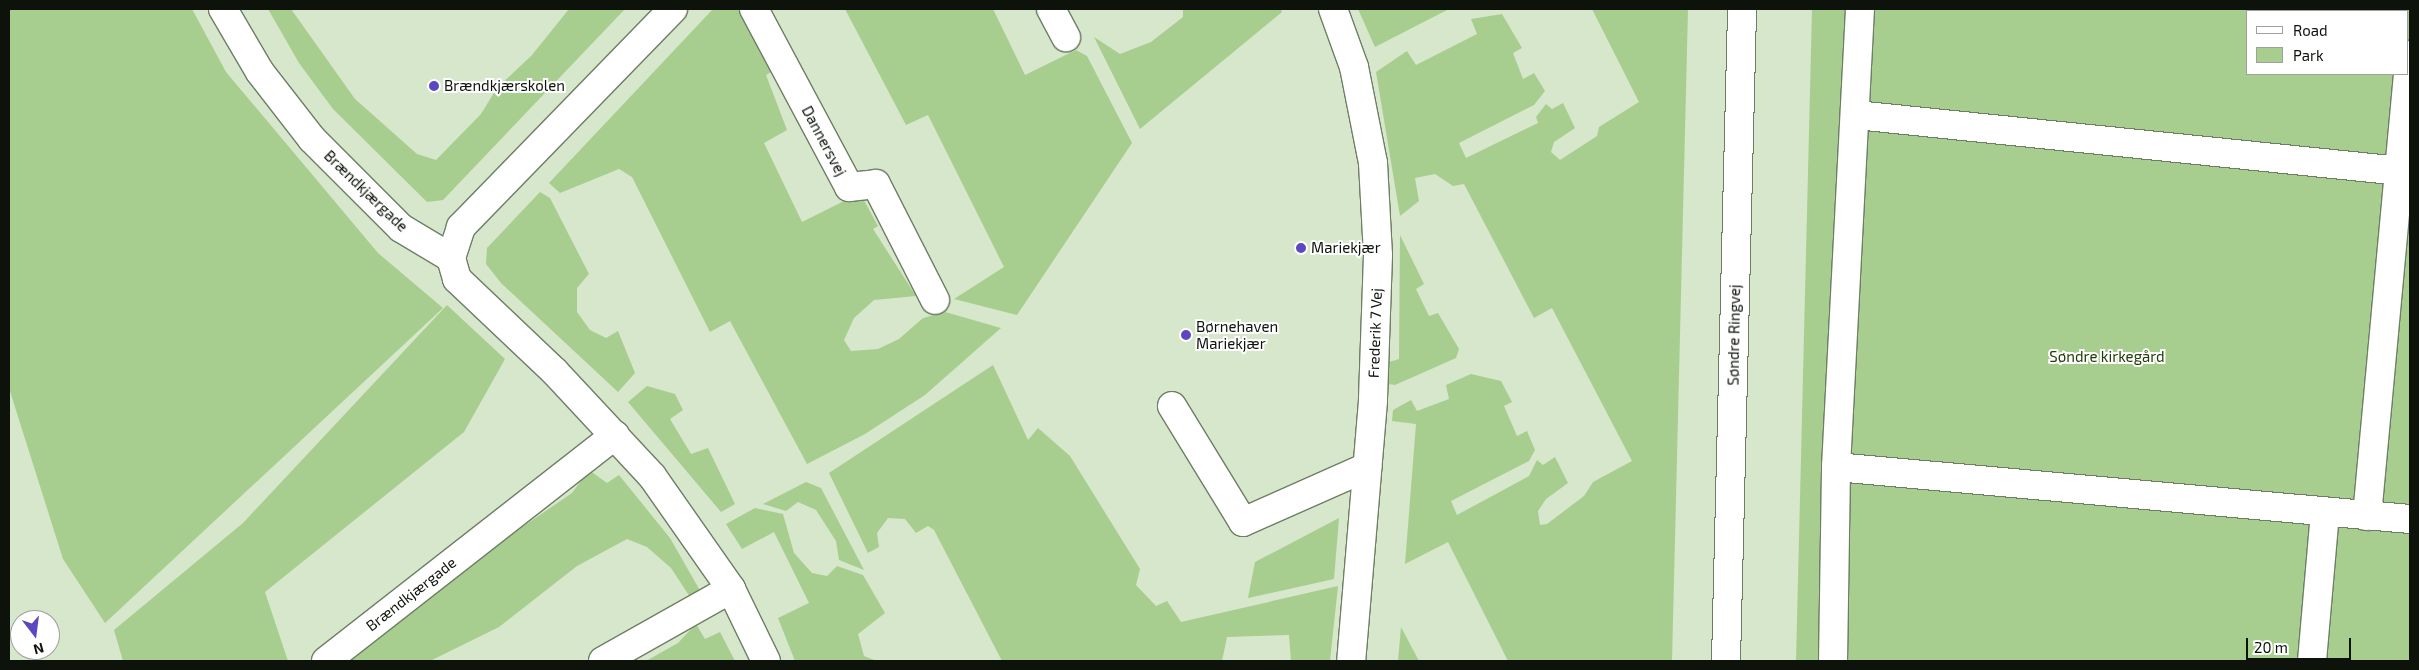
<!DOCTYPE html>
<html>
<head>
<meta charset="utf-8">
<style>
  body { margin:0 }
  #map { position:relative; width:2419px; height:670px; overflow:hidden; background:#d6e7cb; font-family:"Exo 2",sans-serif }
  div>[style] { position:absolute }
  .green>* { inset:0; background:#a7ce8e }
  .roads { filter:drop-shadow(1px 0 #6e7e65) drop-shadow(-1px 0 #6e7e65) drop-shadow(0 1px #6e7e65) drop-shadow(0 -1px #6e7e65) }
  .minor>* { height:28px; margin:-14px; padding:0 14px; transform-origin:14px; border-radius:14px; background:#fff }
  .major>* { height:28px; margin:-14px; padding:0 14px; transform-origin:14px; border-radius:14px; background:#fff }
  .dots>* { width:14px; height:14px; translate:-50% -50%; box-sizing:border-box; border:2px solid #fff; border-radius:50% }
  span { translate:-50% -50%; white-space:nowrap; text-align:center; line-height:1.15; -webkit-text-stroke:4px #fff; paint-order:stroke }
  .poi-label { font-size:15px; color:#0d130a }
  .left { translate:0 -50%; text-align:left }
  .street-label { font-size:15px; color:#0d130a }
  .park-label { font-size:15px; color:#203c05 }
  .frame { position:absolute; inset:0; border:10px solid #0d130a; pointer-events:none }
  .legend { position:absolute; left:2246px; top:10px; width:162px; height:65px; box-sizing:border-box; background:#fff; border:1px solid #9ea19d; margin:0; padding:6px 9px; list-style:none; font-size:15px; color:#0d130a }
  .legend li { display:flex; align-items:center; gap:10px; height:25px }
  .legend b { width:25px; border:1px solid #9ea19d }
  .north { position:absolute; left:10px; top:610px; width:50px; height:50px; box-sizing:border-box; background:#fff; border:1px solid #9ea19d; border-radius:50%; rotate:165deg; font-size:14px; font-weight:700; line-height:20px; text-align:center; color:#0d130a }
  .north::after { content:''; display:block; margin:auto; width:18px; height:22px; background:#5d47c0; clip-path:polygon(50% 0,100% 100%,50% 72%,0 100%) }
  .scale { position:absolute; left:2246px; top:638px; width:105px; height:22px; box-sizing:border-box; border:2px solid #0d130a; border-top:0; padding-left:6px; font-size:15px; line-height:18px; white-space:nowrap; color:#0d130a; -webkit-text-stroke:4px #fff; paint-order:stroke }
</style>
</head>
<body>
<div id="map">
  <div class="green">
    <i style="clip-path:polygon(9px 9px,192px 9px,226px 72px,378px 253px,443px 308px,105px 623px,63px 559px,9px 388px)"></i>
    <i style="clip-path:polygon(268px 9px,291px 9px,355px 99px,417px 154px,436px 160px,481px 114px,497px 88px,532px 55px,569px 9px,625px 9px,443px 200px,427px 202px,333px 109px,299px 63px)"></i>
    <i style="clip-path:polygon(713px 9px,739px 9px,773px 71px,766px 75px,787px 130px,764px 143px,802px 222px,860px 193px,878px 226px,873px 229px,916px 296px,874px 300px,854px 318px,844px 340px,851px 351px,878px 349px,899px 339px,923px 318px,945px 312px,1001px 328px,925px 395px,865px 434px,807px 464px,730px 321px,710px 332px,632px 177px,619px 169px,560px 193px,549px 183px)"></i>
    <i style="clip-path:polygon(845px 9px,993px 9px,1025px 75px,1076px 50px,1087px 56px,1132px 143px,1017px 315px,954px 299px,1004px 267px,928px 115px,906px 125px)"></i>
    <i style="clip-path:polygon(1183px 9px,1281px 9px,1282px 12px,1140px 129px,1094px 37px,1120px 54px,1151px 42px,1183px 17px)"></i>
    <i style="clip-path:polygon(1358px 9px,1449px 9px,1375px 47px)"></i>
    <i style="clip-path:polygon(1592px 9px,1688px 9px,1672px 661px,1508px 661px,1448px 542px,1405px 564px,1416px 424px,1392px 421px,1393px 410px,1411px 400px,1417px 411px,1449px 399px,1446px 385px,1471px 374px,1501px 381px,1512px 402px,1504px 406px,1517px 436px,1527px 431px,1535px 450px,1529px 461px,1451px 501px,1457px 515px,1529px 476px,1537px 460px,1543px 465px,1555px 457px,1568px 483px,1546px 499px,1538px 511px,1540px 525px,1547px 524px,1584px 496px,1593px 482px,1632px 461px,1552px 308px,1534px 318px,1464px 184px,1453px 186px,1435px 174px,1415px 178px,1419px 201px,1400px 216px,1376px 72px,1407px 51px,1416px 65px,1477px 34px,1471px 19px,1502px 14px,1522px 48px,1513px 53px,1523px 79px,1534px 73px,1545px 91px,1534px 105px,1459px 143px,1466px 158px,1538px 123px,1536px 117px,1546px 104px,1552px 109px,1563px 103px,1575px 128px,1554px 142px,1551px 152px,1560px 160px,1597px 136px,1599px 127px,1639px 102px)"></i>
    <i style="clip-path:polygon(evenodd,1812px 9px,2410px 9px,2410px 661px,1796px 661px,1812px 9px,2248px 11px,2408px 11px,2408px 74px,2248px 74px,2248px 11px)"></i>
    <i style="clip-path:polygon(540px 192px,550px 198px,589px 274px,577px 288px,577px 312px,590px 330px,606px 338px,618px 331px,635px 373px,618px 392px,501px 283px,486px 264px,487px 248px)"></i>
    <i style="clip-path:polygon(1400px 235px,1424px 284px,1416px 289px,1429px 316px,1438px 313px,1459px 349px,1456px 358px,1395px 385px,1388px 384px,1389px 362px,1399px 359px)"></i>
    <i style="clip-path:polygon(447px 305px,505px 359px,464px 432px,265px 592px,288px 661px,123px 661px,114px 630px,243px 523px)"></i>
    <i style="clip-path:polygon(993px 365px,1028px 440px,1038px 428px,1070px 456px,1140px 569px,1136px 585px,1156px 606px,1167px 601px,1181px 622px,1338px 586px,1330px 661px,1291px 661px,1289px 635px,1227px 637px,1222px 661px,1002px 661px,934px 530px,928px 526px,916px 533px,905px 519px,888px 518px,877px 533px,879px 547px,868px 553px,829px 473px)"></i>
    <i style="clip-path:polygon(647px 386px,675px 394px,683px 410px,670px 419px,691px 454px,708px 448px,735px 504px,721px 512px,628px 402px)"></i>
    <i style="clip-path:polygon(589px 470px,607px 483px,619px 475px,670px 538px,702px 594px,690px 597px,671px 568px,647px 547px,627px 539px,577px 566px,499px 627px,430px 661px,338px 661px,452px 575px,572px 493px)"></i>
    <i style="clip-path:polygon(806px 482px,821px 488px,864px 570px,839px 560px,836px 541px,816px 510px,798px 502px,786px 511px,763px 504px)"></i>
    <i style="clip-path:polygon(755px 508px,783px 514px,794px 553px,812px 573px,827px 576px,837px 566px,863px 575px,885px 613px,858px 634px,864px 656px,877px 661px,795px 661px,778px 618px,809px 603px,774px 532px,742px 549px,726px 524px)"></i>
    <i style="clip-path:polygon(1339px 518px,1334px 579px,1248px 598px,1255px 562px)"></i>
    <i style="clip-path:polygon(696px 624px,705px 639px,720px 632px,735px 661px,646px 661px,678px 643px)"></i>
    <i style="clip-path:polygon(1401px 627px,1419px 661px,1398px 661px)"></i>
  </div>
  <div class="roads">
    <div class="minor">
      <i style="left:223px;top:9px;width:73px;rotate:59.6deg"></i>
      <i style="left:260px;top:72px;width:85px;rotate:52.2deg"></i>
      <i style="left:312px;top:139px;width:126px;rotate:45deg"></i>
      <i style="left:401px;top:228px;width:58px;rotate:31deg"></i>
      <i style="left:451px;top:258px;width:22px;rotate:74deg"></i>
      <i style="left:457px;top:279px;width:135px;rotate:43.5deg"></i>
      <i style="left:555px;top:372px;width:142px;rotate:47deg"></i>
      <i style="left:652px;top:476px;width:138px;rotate:55deg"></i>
      <i style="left:731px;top:589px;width:80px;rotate:64.1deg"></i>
      <i style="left:754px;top:9px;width:202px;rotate:61.9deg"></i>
      <i style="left:849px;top:187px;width:27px;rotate:-6deg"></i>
      <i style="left:876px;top:184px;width:130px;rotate:63deg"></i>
      <i style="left:1051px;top:9px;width:32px;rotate:62deg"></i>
      <i style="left:1333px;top:9px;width:62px;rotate:70.1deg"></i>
      <i style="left:1354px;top:67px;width:98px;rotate:78.8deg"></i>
      <i style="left:1373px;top:163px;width:92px;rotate:86.9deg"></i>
      <i style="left:1378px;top:255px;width:146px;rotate:92deg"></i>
      <i style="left:1373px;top:401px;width:261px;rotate:94.8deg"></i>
      <i style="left:1856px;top:115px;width:557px;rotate:5.87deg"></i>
      <i style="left:451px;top:258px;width:33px;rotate:-72deg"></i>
      <i style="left:461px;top:227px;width:304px;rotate:-45.8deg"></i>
      <i style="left:1172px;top:406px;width:136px;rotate:58.5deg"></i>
      <i style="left:1243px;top:522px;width:136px;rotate:-23.9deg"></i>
      <i style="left:1836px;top:467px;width:576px;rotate:5.18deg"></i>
      <i style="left:2367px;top:516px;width:463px;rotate:-84.7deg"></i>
      <i style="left:326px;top:661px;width:367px;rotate:-38deg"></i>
      <i style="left:603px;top:661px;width:147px;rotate:-29.4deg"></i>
      <i style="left:1833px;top:661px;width:194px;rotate:-89.1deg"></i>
      <i style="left:1836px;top:467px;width:459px;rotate:-87deg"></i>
      <i style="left:2312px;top:661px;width:150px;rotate:-85deg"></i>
    </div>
    <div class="major">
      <i style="left:1726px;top:661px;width:652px;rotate:-88.59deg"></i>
    </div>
  </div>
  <div class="dots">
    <i style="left:434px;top:86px;background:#5d47c0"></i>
    <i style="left:1301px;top:248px;background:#5d47c0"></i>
    <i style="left:1186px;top:335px;background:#5d47c0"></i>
  </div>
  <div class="poi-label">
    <span class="left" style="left:444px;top:86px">Brændkjærskolen</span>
    <span class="left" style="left:1311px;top:248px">Mariekjær</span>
    <span class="left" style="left:1196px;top:335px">Børnehaven<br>Mariekjær</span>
  </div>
  <div class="street-label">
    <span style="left:824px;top:141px;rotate:62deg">Dannersvej</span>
    <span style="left:366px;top:191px;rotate:44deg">Brændkjærgade</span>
    <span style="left:1375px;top:333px;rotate:-88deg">Frederik 7 Vej</span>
    <span style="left:1734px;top:335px;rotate:-89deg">Søndre Ringvej</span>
    <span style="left:411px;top:594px;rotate:-38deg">Brændkjærgade</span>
  </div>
  <div class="park-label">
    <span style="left:2107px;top:357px">Søndre kirkegård</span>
  </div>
  <div class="frame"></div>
  <ul class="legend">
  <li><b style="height:6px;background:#fff"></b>Road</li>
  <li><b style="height:14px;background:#a7ce8e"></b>Park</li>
  </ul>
  <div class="north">N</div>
  <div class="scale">20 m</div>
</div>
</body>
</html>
